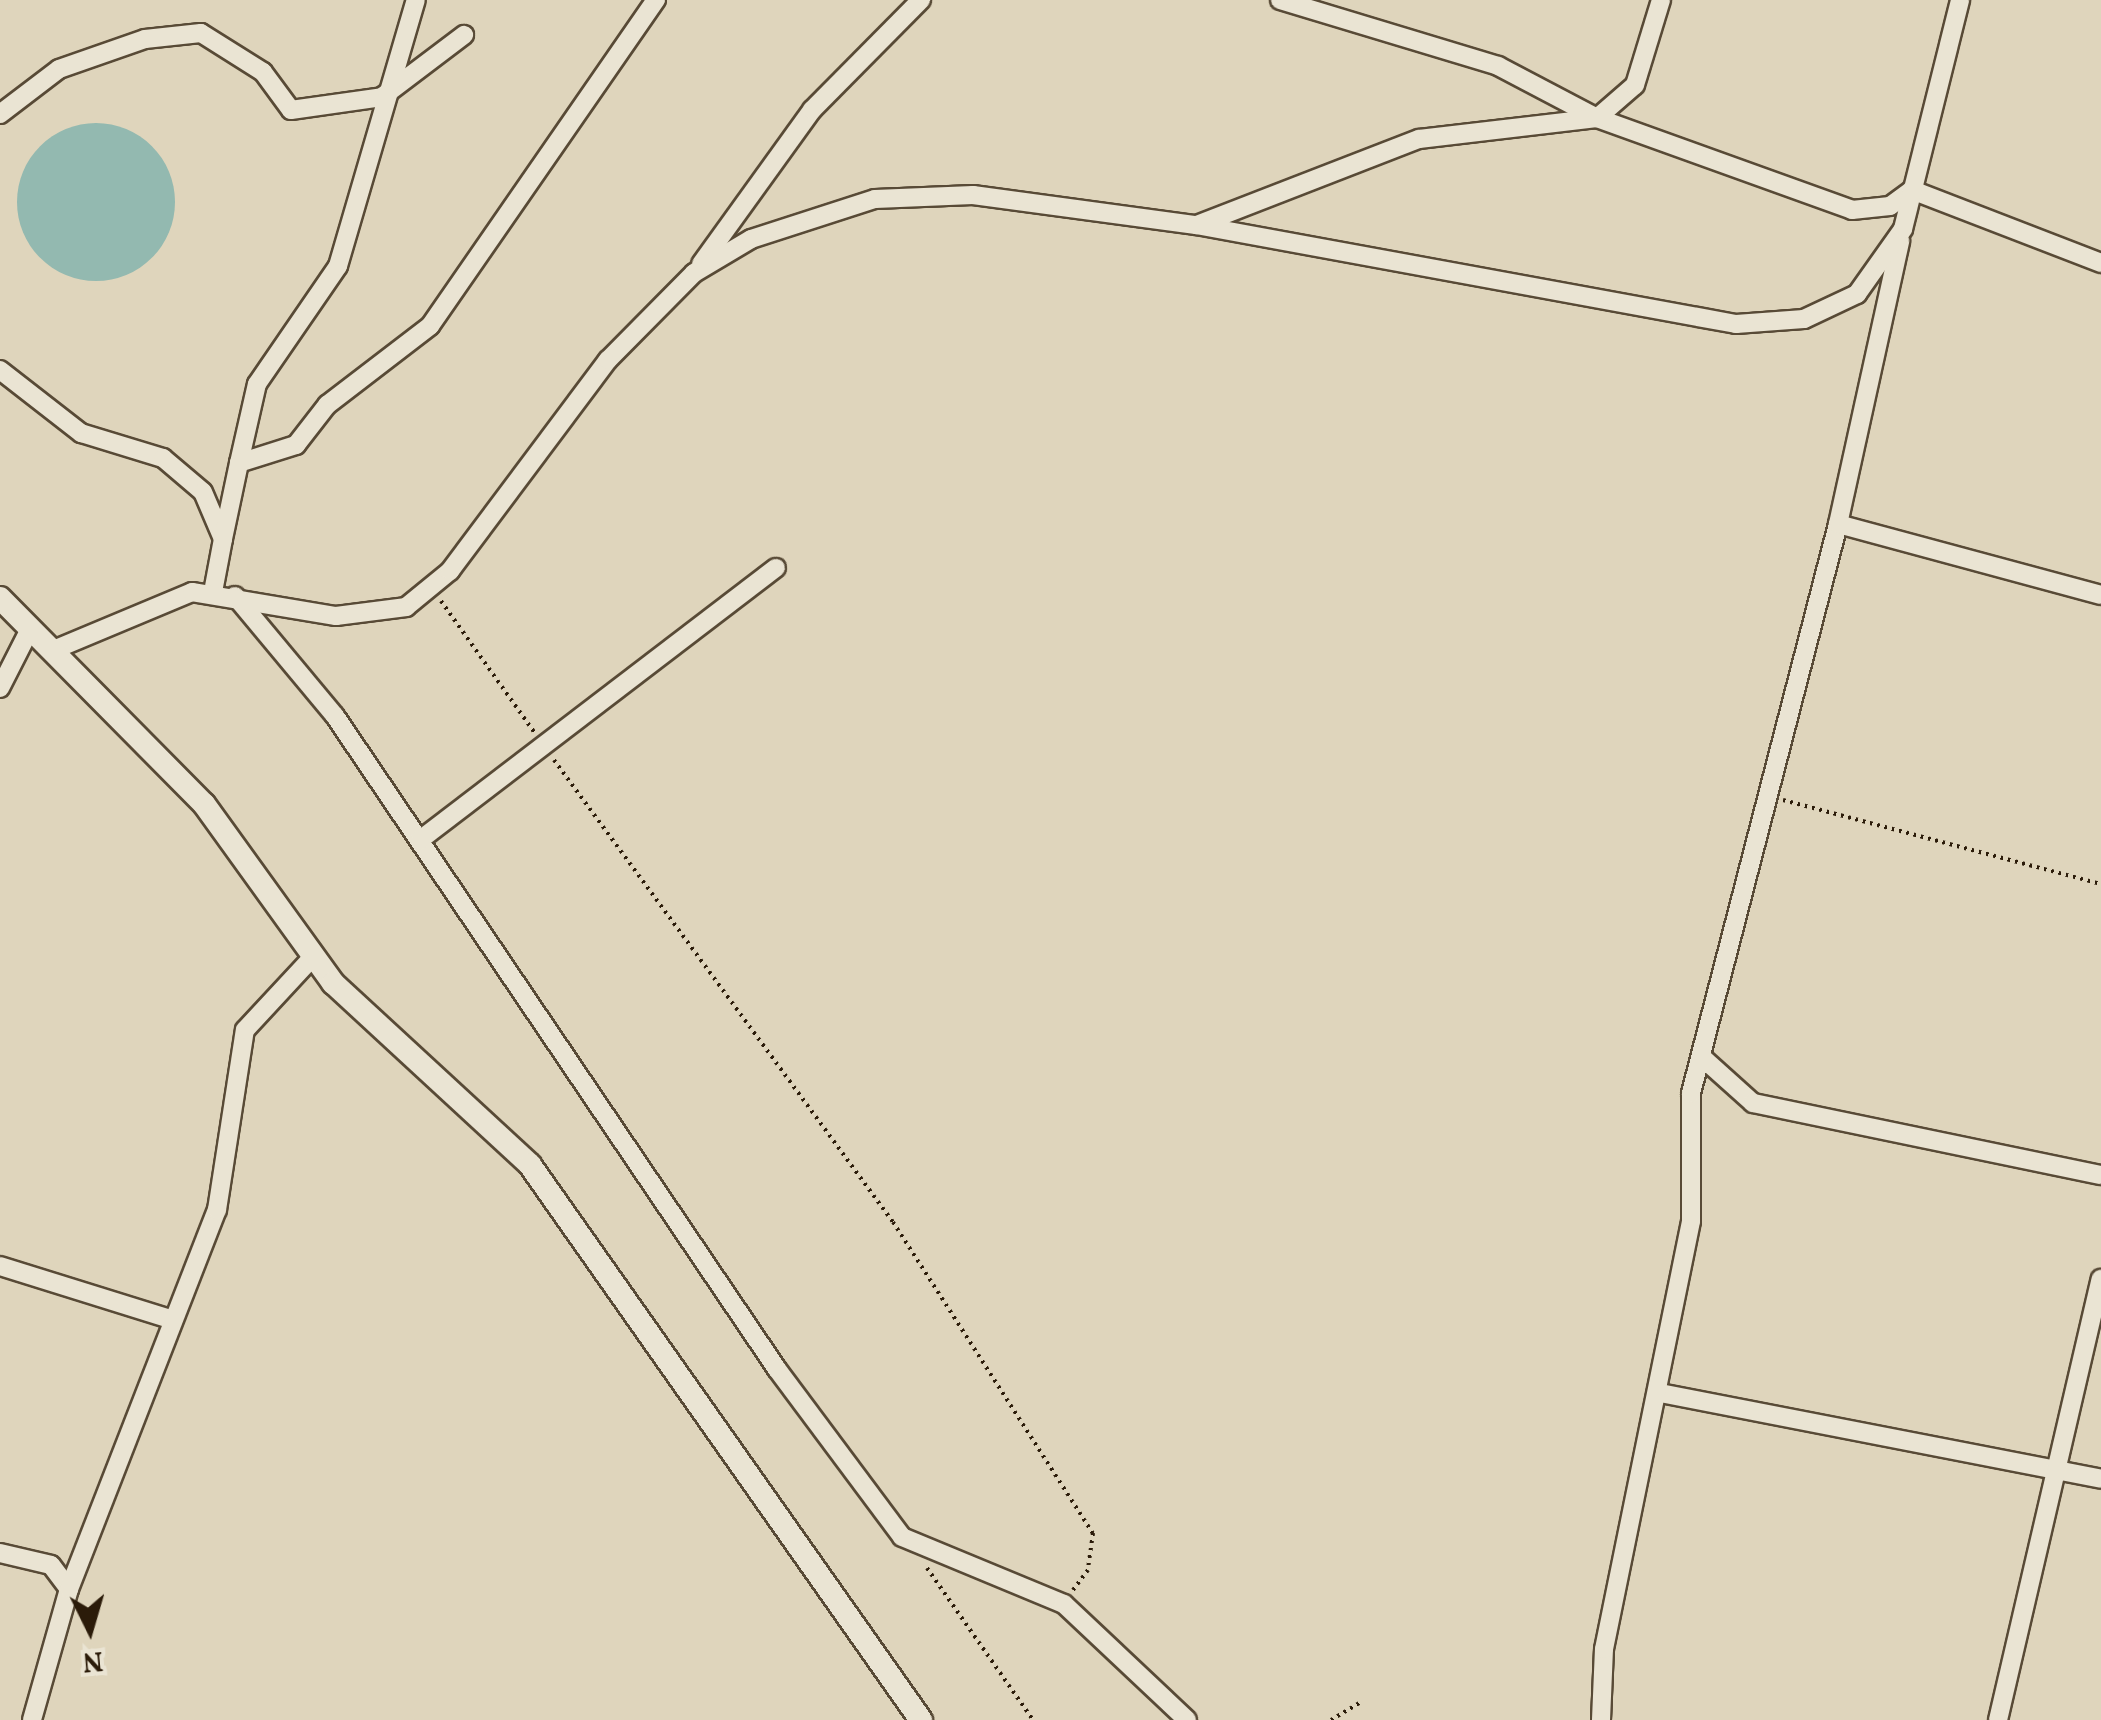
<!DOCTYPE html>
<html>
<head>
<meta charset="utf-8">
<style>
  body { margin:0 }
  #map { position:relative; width:2101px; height:1720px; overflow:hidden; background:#dfd5bc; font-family:Vollkorn,serif }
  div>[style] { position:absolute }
  .water>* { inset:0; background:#93b9b0 }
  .round { border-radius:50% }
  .path>* { height:4px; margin-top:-2px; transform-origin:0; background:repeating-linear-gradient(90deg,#2b1b09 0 2.5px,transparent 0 7.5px) }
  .roads { filter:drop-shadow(2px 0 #584a36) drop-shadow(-2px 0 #584a36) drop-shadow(0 2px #584a36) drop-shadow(0 -2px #584a36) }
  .minor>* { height:18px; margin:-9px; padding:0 9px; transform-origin:9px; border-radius:9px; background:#eae4d3 }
  .tertiary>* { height:22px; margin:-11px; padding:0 11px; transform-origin:11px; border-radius:11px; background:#eae4d3 }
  span { translate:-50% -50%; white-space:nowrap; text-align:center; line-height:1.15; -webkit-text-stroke:10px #eae4d3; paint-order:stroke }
  .north { position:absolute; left:40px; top:1580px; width:100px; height:100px; -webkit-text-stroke:8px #eae4d3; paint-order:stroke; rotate:175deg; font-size:28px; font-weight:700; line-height:40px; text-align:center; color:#2b1b09 }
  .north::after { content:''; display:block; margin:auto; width:35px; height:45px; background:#2b1b09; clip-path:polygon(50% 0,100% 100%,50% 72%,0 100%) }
</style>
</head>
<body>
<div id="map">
  <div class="water">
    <i class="round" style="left:17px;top:123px;width:158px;height:158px"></i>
  </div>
  <div class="path">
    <i style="left:441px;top:601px;width:161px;rotate:54.6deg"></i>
    <i style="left:554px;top:760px;width:573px;rotate:53.73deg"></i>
    <i style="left:893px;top:1222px;width:370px;rotate:57.3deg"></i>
    <i style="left:1093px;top:1533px;width:37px;rotate:98deg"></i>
    <i style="left:1088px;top:1570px;width:25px;rotate:127deg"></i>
    <i style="left:1783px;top:800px;width:329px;rotate:14.8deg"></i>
    <i style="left:927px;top:1568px;width:185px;rotate:55.1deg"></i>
    <i style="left:1331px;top:1720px;width:33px;rotate:-31deg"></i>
  </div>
  <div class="roads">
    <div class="minor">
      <i style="left:1280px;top:0;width:228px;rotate:16.8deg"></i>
      <i style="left:1498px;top:66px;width:112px;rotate:27.7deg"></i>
      <i style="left:1597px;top:118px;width:271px;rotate:19.8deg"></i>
      <i style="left:1852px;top:210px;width:38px;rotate:-6deg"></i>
      <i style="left:1890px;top:206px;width:27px;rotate:-36deg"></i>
      <i style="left:1912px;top:190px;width:203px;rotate:21.1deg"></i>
      <i style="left:0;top:114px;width:74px;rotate:-37.3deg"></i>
      <i style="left:59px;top:69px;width:91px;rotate:-19.2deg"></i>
      <i style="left:145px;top:39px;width:56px;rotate:-6.1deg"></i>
      <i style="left:201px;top:33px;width:73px;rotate:32.2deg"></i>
      <i style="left:263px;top:72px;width:47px;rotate:53.6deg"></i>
      <i style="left:291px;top:110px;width:92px;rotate:-8.1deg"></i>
      <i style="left:382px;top:97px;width:103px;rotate:-37.1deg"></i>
      <i style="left:1197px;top:225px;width:238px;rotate:-21.2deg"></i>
      <i style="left:1419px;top:139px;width:179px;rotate:-6.7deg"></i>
      <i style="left:1597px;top:118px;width:50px;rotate:-41deg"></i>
      <i style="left:1635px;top:85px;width:89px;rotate:-73deg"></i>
      <i style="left:701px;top:264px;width:190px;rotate:-54.2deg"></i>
      <i style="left:812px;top:110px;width:155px;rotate:-45.3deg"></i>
      <i style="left:0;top:370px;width:103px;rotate:37.9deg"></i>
      <i style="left:81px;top:433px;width:86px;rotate:17deg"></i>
      <i style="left:163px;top:458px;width:52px;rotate:40.4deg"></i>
      <i style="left:203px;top:492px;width:51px;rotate:66.9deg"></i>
      <i style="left:223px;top:539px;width:54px;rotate:100.7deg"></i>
      <i style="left:239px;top:463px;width:81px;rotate:-77.2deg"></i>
      <i style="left:257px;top:384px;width:143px;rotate:-55.5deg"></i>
      <i style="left:338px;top:266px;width:277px;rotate:-73.7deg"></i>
      <i style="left:1838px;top:524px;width:290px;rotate:-77.6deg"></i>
      <i style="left:223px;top:539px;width:78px;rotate:-78.1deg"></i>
      <i style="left:239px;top:463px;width:60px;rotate:-17.5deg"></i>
      <i style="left:296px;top:445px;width:51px;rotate:-52.2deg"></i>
      <i style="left:327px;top:405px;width:130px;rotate:-37.5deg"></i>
      <i style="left:430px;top:326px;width:397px;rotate:-55.3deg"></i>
      <i style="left:235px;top:596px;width:156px;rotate:50.2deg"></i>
      <i style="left:335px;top:716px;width:789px;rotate:55.91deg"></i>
      <i style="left:777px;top:1369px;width:209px;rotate:53.3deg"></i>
      <i style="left:902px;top:1537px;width:175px;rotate:22.5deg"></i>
      <i style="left:1064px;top:1604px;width:169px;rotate:43.3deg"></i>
      <i style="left:51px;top:651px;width:153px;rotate:-22.7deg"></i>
      <i style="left:192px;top:592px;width:146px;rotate:9.5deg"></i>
      <i style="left:336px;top:616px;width:71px;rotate:-7.3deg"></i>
      <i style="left:406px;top:607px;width:57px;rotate:-39.3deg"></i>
      <i style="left:450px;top:571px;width:264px;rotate:-53.2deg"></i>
      <i style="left:608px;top:360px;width:122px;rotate:-45.3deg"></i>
      <i style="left:694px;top:273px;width:66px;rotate:-30.8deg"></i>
      <i style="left:751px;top:239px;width:130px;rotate:-17.9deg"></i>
      <i style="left:875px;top:199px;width:98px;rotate:-2.3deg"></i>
      <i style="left:973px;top:195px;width:225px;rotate:7.7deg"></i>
      <i style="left:1196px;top:225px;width:549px;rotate:10.39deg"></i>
      <i style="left:1736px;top:324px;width:68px;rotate:-4.2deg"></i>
      <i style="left:1804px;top:319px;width:59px;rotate:-25.3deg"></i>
      <i style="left:1857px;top:294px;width:80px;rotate:-54.7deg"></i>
      <i style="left:1903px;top:229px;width:236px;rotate:-76deg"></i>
      <i style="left:0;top:688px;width:66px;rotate:-63deg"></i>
      <i style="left:420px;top:840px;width:448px;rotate:-37.4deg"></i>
      <i style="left:1704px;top:1059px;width:66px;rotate:41.9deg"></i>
      <i style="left:1753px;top:1103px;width:355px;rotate:11.7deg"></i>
      <i style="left:0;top:1266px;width:178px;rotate:17.3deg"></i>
      <i style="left:1660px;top:1393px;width:449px;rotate:11deg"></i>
      <i style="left:0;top:1553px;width:52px;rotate:13.2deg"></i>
      <i style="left:51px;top:1565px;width:30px;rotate:53deg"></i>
      <i style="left:69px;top:1589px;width:136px;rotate:105.8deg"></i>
      <i style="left:69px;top:1589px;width:407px;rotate:-68.7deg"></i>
      <i style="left:217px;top:1210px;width:182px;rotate:-81.2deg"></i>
      <i style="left:245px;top:1030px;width:98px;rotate:-47.1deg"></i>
      <i style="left:1601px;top:1720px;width:71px;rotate:-87.6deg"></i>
      <i style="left:1604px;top:1649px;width:437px;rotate:-78.5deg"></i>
      <i style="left:1691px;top:1221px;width:128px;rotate:-90deg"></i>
      <i style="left:1691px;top:1093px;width:588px;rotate:-75.51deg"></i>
      <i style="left:1838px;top:524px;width:272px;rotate:15.1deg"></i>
      <i style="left:1998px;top:1720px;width:453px;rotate:-76.9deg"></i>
    </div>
    <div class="tertiary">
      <i style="left:0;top:598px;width:290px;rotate:45.3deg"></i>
      <i style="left:204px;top:804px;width:221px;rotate:54.2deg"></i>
      <i style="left:333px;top:983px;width:268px;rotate:42.7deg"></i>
      <i style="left:530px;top:1165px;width:679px;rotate:54.84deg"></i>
    </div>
  </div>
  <div class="north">N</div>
</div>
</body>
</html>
